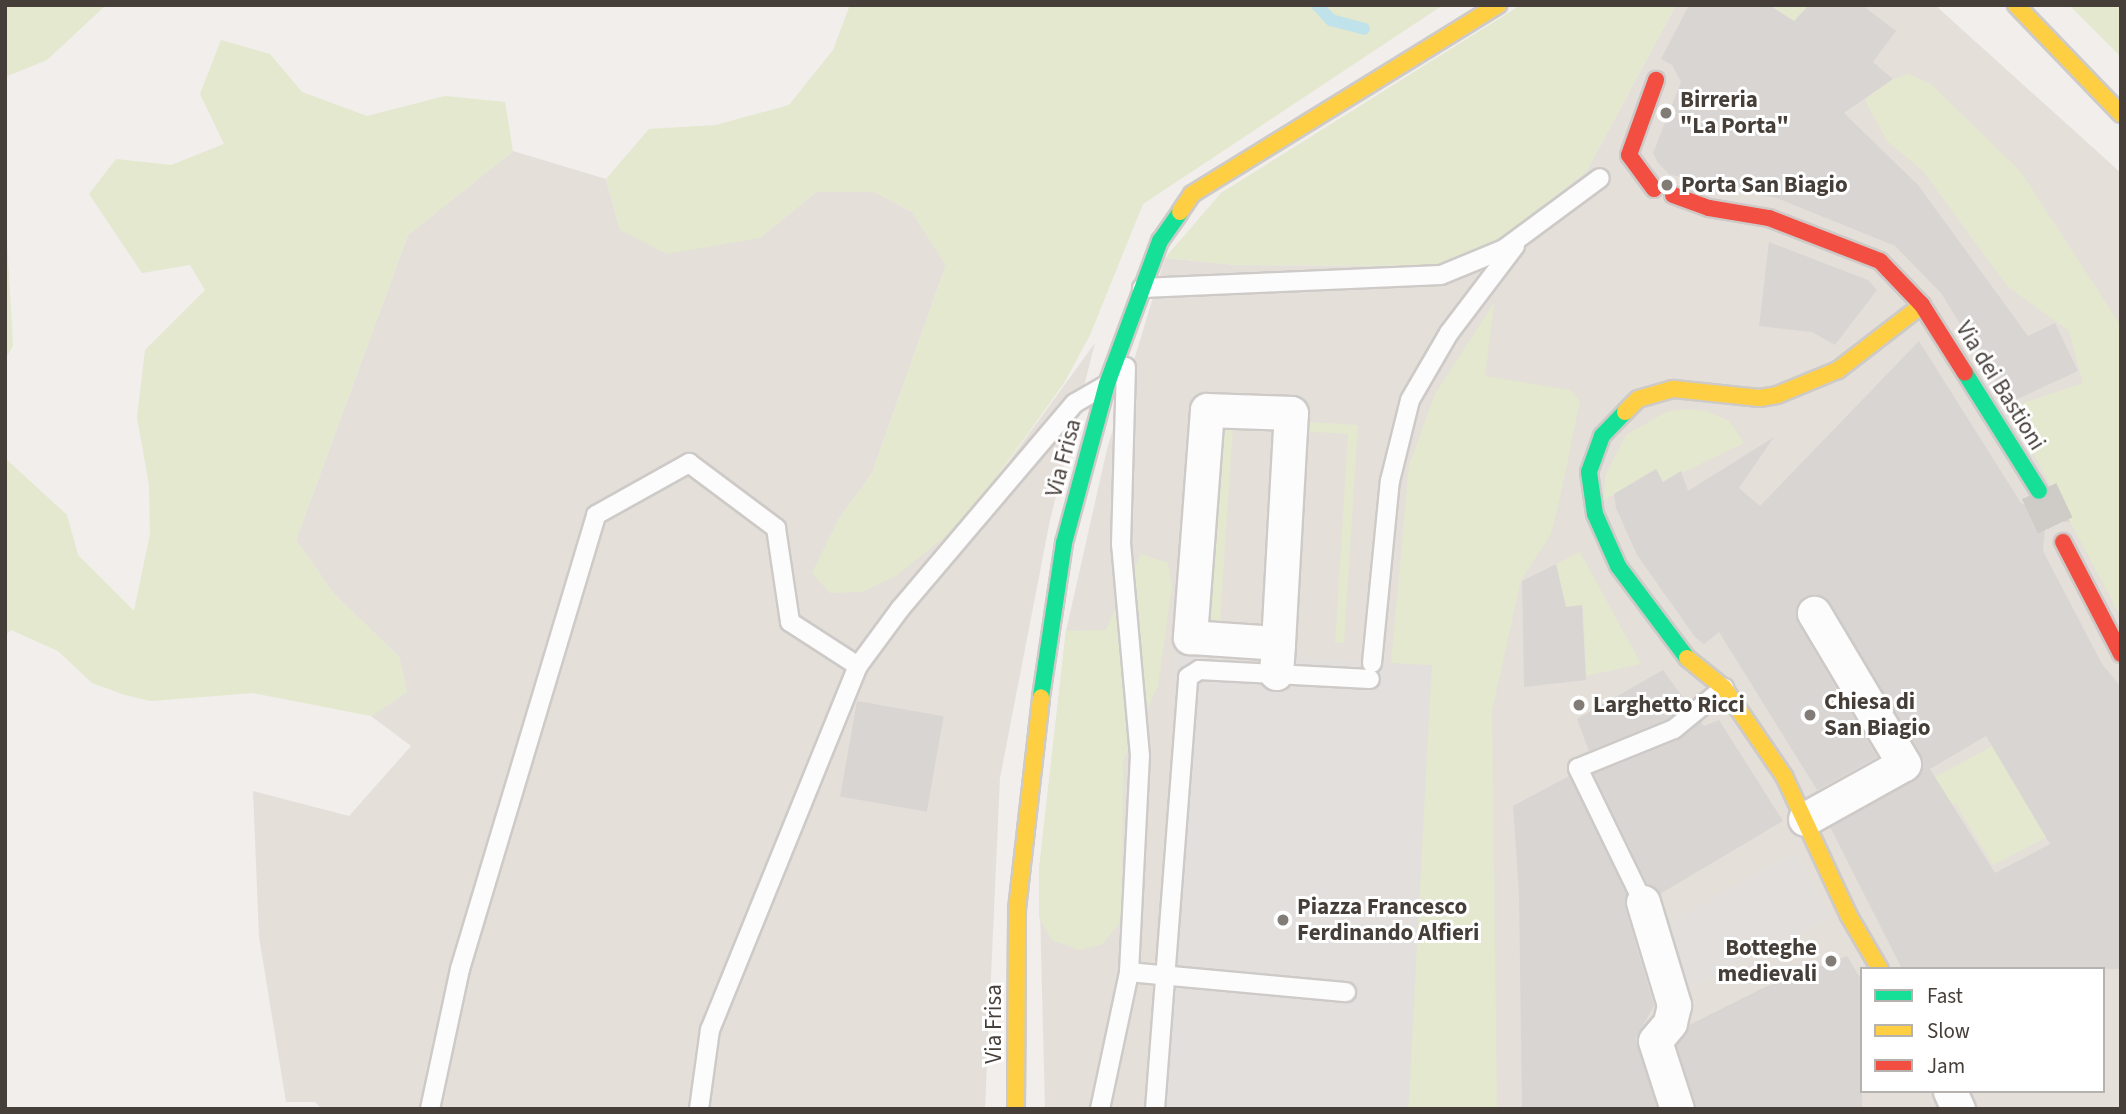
<!DOCTYPE html>
<html>
<head>
<meta charset="utf-8">
<style>
  body { margin:0 }
  #map { position:relative; width:2126px; height:1114px; overflow:hidden; background:#f1eeeb; font-family:"Source Sans 3",sans-serif }
  div>[style] { position:absolute }
  .residential>* { inset:0; background:#e5dfda }
  .green>* { inset:0; background:#e3e8ce }
  .parking>* { inset:0; background:#e2dfdc; transform-origin:0 0 }
  .stream>* { height:12px; margin:-6px; padding:0 6px; transform-origin:6px; border-radius:6px; background:#c0e2ea }
  .building>* { inset:0; background:#d9d5d3; transform-origin:0 0 }
  .secondary-tunnel>* { height:38px; margin-top:-19px; transform-origin:0; background:repeating-linear-gradient(90deg,#cfcbc7 0 38px,transparent 0 57px) }
  .roads { filter:drop-shadow(2px 0 #cdcac8) drop-shadow(-2px 0 #cdcac8) drop-shadow(0 2px #cdcac8) drop-shadow(0 -2px #cdcac8) }
  .lane>* { height:18px; margin:-9px; padding:0 9px; transform-origin:9px; border-radius:9px; background:#fdfcfc }
  .street>* { height:33px; margin:-16.5px; padding:0 16.5px; transform-origin:16.5px; border-radius:16.5px; background:#fdfcfc }
  .fast>* { height:16px; margin:-8px; padding:0 8px; transform-origin:8px; border-radius:8px; background:#16e098 }
  .slow>* { height:16px; margin:-8px; padding:0 8px; transform-origin:8px; border-radius:8px; background:#ffcf43 }
  .jam>* { height:16px; margin:-8px; padding:0 8px; transform-origin:8px; border-radius:8px; background:#f24e42 }
  .dots>* { width:19px; height:19px; translate:-50% -50%; box-sizing:border-box; border:4px solid #fff; border-radius:50% }
  span { translate:-50% -50%; white-space:nowrap; text-align:center; line-height:1.15; -webkit-text-stroke:6px #fff; paint-order:stroke }
  .poi-label { font-size:23px; color:#463e38; font-weight:700 }
  .left { translate:0 -50%; text-align:left }
  .right { translate:-100% -50%; text-align:right }
  .street-label { font-size:23px; color:#463e38 }
  .frame { position:absolute; inset:0; border:7px solid #463e38; pointer-events:none }
  .legend { position:absolute; left:1860px; top:967px; width:245px; height:126px; box-sizing:border-box; background:#fff; border:2px solid #b5b2af; margin:0; padding:9px 12px; list-style:none; font-size:21px; color:#463e38 }
  .legend li { display:flex; align-items:center; gap:14px; height:35px }
  .legend b { width:35px; border:2px solid #b5b2af }
</style>
</head>
<body>
<div id="map">
  <div class="residential">
    <i style="clip-path:polygon(evenodd,1676px 5px,1769px 5px,1794px 21px,1809px 5px,1935px 5px,2121px 173px,2121px 1109px,1045px 1109px,1039px 870px,1066px 631px,1107px 449px,1165px 258px,1236px 265px,1440px 266px,1485px 251px,1586px 172px,1676px 5px,1862px 969px,2103px 969px,2103px 1091px,1862px 1091px,1862px 969px)"></i>
    <i style="clip-path:polygon(513px 151px,606px 179px,620px 230px,760px 238px,816px 192px,875px 192px,912px 212px,946px 265px,872px 473px,837px 522px,934px 543px,966px 520px,1095px 343px,1050px 520px,1000px 778px,985px 1109px,322px 1109px,315px 1102px,286px 1102px,259px 937px,253px 791px,349px 816px,411px 746px,371px 716px,407px 692px,399px 657px,334px 594px,296px 540px,408px 235px)"></i>
  </div>
  <div class="green">
    <i style="clip-path:polygon(5px 5px,106px 5px,47px 60px,5px 77px)"></i>
    <i style="clip-path:polygon(850px 5px,1443px 5px,1143px 204px,1090px 335px,1064px 383px,966px 520px,896px 576px,862px 592px,830px 593px,812px 573px,837px 522px,872px 473px,946px 265px,912px 212px,875px 192px,816px 192px,760px 238px,667px 254px,620px 230px,606px 179px,649px 129px,716px 125px,789px 105px,833px 50px)"></i>
    <i style="clip-path:polygon(1521px 5px,1676px 5px,1586px 172px,1485px 251px,1440px 266px,1236px 265px,1165px 258px,1221px 193px)"></i>
    <i style="clip-path:polygon(1769px 5px,1809px 5px,1794px 21px)"></i>
    <i style="clip-path:polygon(2069px 5px,2121px 5px,2121px 58px,2118px 54px)"></i>
    <i style="clip-path:polygon(221px 40px,270px 54px,302px 92px,367px 116px,445px 96px,505px 102px,513px 151px,408px 235px,296px 540px,334px 594px,399px 657px,407px 692px,371px 716px,253px 693px,151px 701px,125px 695px,92px 683px,58px 651px,11px 630px,5px 636px,5px 458px,67px 515px,78px 555px,134px 611px,150px 534px,149px 485px,137px 417px,145px 350px,205px 290px,190px 265px,142px 273px,89px 194px,116px 159px,171px 165px,224px 144px,200px 94px)"></i>
    <i style="clip-path:polygon(1909px 74px,1931px 84px,2021px 172px,2121px 326px,2121px 617px,2009px 408px,2083px 383px,2069px 331px,2007px 286px,1923px 171px,1887px 141px,1865px 100px,1880px 83px)"></i>
    <i style="clip-path:polygon(5px 207px,13px 346px,5px 359px)"></i>
    <i style="clip-path:polygon(1494px 303px,1485px 376px,1570px 390px,1580px 401px,1558px 507px,1550px 536px,1521px 580px,1492px 711px,1497px 1109px,1394px 1109px,1432px 667px,1391px 664px,1409px 465px,1435px 394px)"></i>
    <i style="clip-path:polygon(1688px 409px,1707px 411px,1729px 421px,1744px 443px,1663px 482px,1656px 469px,1604px 500px,1605px 476px,1626px 435px,1666px 412px)"></i>
    <i style="clip-path:polygon(1212px 416px,1358px 425px,1344px 643px,1335px 643px,1348px 434px,1233px 427px,1219px 637px,1199px 636px)"></i>
    <i style="clip-path:polygon(1580px 552px,1641px 664px,1586px 676px,1583px 606px,1566px 607px,1556px 564px)"></i>
    <i style="clip-path:polygon(1141px 554px,1168px 563px,1172px 586px,1158px 686px,1123px 761px,1122px 920px,1103px 944px,1079px 950px,1052px 940px,1039px 918px,1039px 870px,1066px 631px,1106px 630px)"></i>
    <i style="clip-path:polygon(1992px 746px,2047px 837px,1993px 865px,1956px 804px,1937px 815px,1915px 788px)"></i>
  </div>
  <div class="parking">
    <i style="left:1177px;top:652px;width:255px;height:458px;rotate:3deg"></i>
    <i style="clip-path:polygon(1796px 853px,1831px 917px,1687px 989px,1667px 924px)"></i>
  </div>
  <div class="stream">
    <i style="left:1317px;top:5px;width:21px;rotate:47deg"></i>
    <i style="left:1331px;top:20px;width:34px;rotate:15deg"></i>
  </div>
  <div class="building">
    <i style="clip-path:polygon(1689px 5px,1769px 5px,1794px 21px,1809px 5px,1862px 5px,1896px 31px,1873px 62px,1893px 79px,1844px 113px,1918px 185px,2028px 336px,2055px 323px,2078px 371px,2009px 403px,1941px 293px,1895px 246px,1777px 198px,1715px 187px,1669px 174px,1658px 163px,1653px 153px,1681px 82px,1672px 65px,1661px 59px)"></i>
    <i style="clip-path:polygon(1769px 242px,1868px 280px,1877px 290px,1835px 345px,1812px 332px,1759px 326px)"></i>
    <i style="clip-path:polygon(evenodd,1919px 341px,2021px 503px,2040px 513px,2059px 500px,2070px 522px,2054px 522px,2045px 530px,2043px 551px,2102px 664px,2121px 687px,2121px 969px,1902px 969px,1830px 827px,1913px 781px,1923px 763px,1831px 603px,1823px 596px,1805px 596px,1797px 604px,1797px 622px,1877px 757px,1817px 790px,1719px 632px,1704px 644px,1695px 637px,1637px 555px,1616px 508px,1614px 494px,1656px 469px,1663px 482px,1681px 471px,1688px 491px,1774px 437px,1739px 488px,1760px 506px,1919px 341px,1986px 736px,2050px 844px,1995px 873px,1930px 769px,1986px 736px)"></i>
    <i style="clip-path:polygon(1556px 564px,1566px 607px,1582px 605px,1586px 680px,1524px 687px,1522px 581px)"></i>
    <i style="clip-path:polygon(1663px 670px,1687px 703px,1668px 719px,1589px 751px,1577px 719px)"></i>
    <i style="left:857px;top:701px;width:88px;height:97px;rotate:10deg"></i>
    <i style="clip-path:polygon(1719px 720px,1783px 821px,1660px 894px,1647px 883px,1594px 774px,1678px 740px,1701px 722px,1704px 726px)"></i>
    <i style="clip-path:polygon(1569px 776px,1626px 894px,1625px 908px,1654px 1006px,1636px 1038px,1657px 1109px,1522px 1109px,1519px 893px,1513px 806px)"></i>
    <i style="clip-path:polygon(1847px 956px,1862px 981px,1862px 1109px,1696px 1109px,1677px 1045px,1689px 1025px,1765px 987px)"></i>
  </div>
  <div class="secondary-tunnel">
    <i style="left:2039px;top:491px;width:56px;rotate:64.8deg"></i>
  </div>
  <div class="roads">
    <div class="lane">
      <i style="left:1142px;top:288px;width:299px;rotate:-2.5deg"></i>
      <i style="left:1441px;top:275px;width:68px;rotate:-22.4deg"></i>
      <i style="left:1504px;top:249px;width:119px;rotate:-36.5deg"></i>
      <i style="left:1372px;top:663px;width:183px;rotate:-84.4deg"></i>
      <i style="left:1390px;top:481px;width:83px;rotate:-76.1deg"></i>
      <i style="left:1410px;top:400px;width:78px;rotate:-59.8deg"></i>
      <i style="left:1449px;top:333px;width:109px;rotate:-52.8deg"></i>
      <i style="left:1643px;top:902px;width:149px;rotate:-115.9deg"></i>
      <i style="left:1578px;top:768px;width:104px;rotate:-22.1deg"></i>
      <i style="left:1674px;top:729px;width:65px;rotate:-39.4deg"></i>
      <i style="left:1129px;top:972px;width:218px;rotate:5.3deg"></i>
      <i style="left:430px;top:1109px;width:143px;rotate:-77.9deg"></i>
      <i style="left:460px;top:969px;width:474px;rotate:-73.3deg"></i>
      <i style="left:596px;top:515px;width:107px;rotate:-29.2deg"></i>
      <i style="left:689px;top:463px;width:109px;rotate:36.8deg"></i>
      <i style="left:776px;top:528px;width:95px;rotate:81.5deg"></i>
      <i style="left:790px;top:622px;width:81px;rotate:32.9deg"></i>
      <i style="left:699px;top:1109px;width:80px;rotate:-82.1deg"></i>
      <i style="left:710px;top:1030px;width:393px;rotate:-67.9deg"></i>
      <i style="left:858px;top:666px;width:71px;rotate:-53.6deg"></i>
      <i style="left:900px;top:609px;width:270px;rotate:-49.7deg"></i>
      <i style="left:1075px;top:403px;width:34px;rotate:-30deg"></i>
      <i style="left:1100px;top:1109px;width:140px;rotate:-78deg"></i>
      <i style="left:1129px;top:972px;width:216px;rotate:-87.1deg"></i>
      <i style="left:1140px;top:756px;width:212px;rotate:-95.1deg"></i>
      <i style="left:1121px;top:545px;width:178px;rotate:-88.4deg"></i>
      <i style="left:1155px;top:1109px;width:433px;rotate:-85.6deg"></i>
      <i style="left:1188px;top:677px;width:13px;rotate:-32deg"></i>
      <i style="left:1199px;top:670px;width:171px;rotate:3deg"></i>
    </div>
    <div class="street">
      <i style="left:1276px;top:673px;width:30px;rotate:-86deg"></i>
      <i style="left:1278px;top:643px;width:213px;rotate:-86.8deg"></i>
      <i style="left:1290px;top:430px;width:17px;rotate:-87deg"></i>
      <i style="left:1291px;top:413px;width:84px;rotate:-178deg"></i>
      <i style="left:1207px;top:410px;width:228px;rotate:94.3deg"></i>
      <i style="left:1190px;top:637px;width:88px;rotate:3.9deg"></i>
      <i style="left:1805px;top:819px;width:113px;rotate:-29.1deg"></i>
      <i style="left:1904px;top:764px;width:176px;rotate:-120.8deg"></i>
      <i style="left:1643px;top:902px;width:108px;rotate:73.2deg"></i>
      <i style="left:1674px;top:1005px;width:18px;rotate:103deg"></i>
      <i style="left:1670px;top:1023px;width:23px;rotate:130deg"></i>
      <i style="left:1655px;top:1041px;width:71px;rotate:72.1deg"></i>
      <i style="left:1950px;top:1091px;width:20px;rotate:66deg"></i>
    </div>
    <div class="fast">
      <i style="left:1965px;top:373px;width:139px;rotate:57.9deg"></i>
      <i style="left:1625px;top:412px;width:33px;rotate:134deg"></i>
      <i style="left:1602px;top:436px;width:38px;rotate:110deg"></i>
      <i style="left:1589px;top:472px;width:42px;rotate:81.9deg"></i>
      <i style="left:1595px;top:514px;width:57px;rotate:66.1deg"></i>
      <i style="left:1618px;top:566px;width:115px;rotate:53.1deg"></i>
      <i style="left:1041px;top:697px;width:156px;rotate:-81.5deg"></i>
      <i style="left:1064px;top:543px;width:165px;rotate:-74.9deg"></i>
      <i style="left:1107px;top:384px;width:153px;rotate:-69.7deg"></i>
      <i style="left:1160px;top:241px;width:35px;rotate:-55deg"></i>
    </div>
    <div class="slow">
      <i style="left:2016px;top:5px;width:151px;rotate:46.1deg"></i>
      <i style="left:1180px;top:212px;width:22px;rotate:-56deg"></i>
      <i style="left:1192px;top:194px;width:360px;rotate:-31.7deg"></i>
      <i style="left:1625px;top:412px;width:18px;rotate:-45deg"></i>
      <i style="left:1638px;top:399px;width:37px;rotate:-16deg"></i>
      <i style="left:1674px;top:389px;width:86px;rotate:6deg"></i>
      <i style="left:1760px;top:398px;width:17px;rotate:-10deg"></i>
      <i style="left:1777px;top:395px;width:66px;rotate:-22.3deg"></i>
      <i style="left:1838px;top:370px;width:106px;rotate:-37.7deg"></i>
      <i style="left:1687px;top:658px;width:48px;rotate:39deg"></i>
      <i style="left:1724px;top:688px;width:107px;rotate:55.7deg"></i>
      <i style="left:1784px;top:776px;width:154px;rotate:65.1deg"></i>
      <i style="left:1849px;top:916px;width:61px;rotate:59.7deg"></i>
      <i style="left:1016px;top:1109px;width:200px;rotate:-89.7deg"></i>
      <i style="left:1017px;top:909px;width:213px;rotate:-83.5deg"></i>
    </div>
    <div class="jam">
      <i style="left:1654px;top:189px;width:42px;rotate:-126.3deg"></i>
      <i style="left:1629px;top:155px;width:80px;rotate:-70.2deg"></i>
      <i style="left:1673px;top:195px;width:38px;rotate:20deg"></i>
      <i style="left:1709px;top:208px;width:61px;rotate:9.5deg"></i>
      <i style="left:1769px;top:218px;width:119px;rotate:21.2deg"></i>
      <i style="left:1880px;top:261px;width:61px;rotate:46.3deg"></i>
      <i style="left:1922px;top:305px;width:80px;rotate:57.7deg"></i>
      <i style="left:2063px;top:542px;width:126px;rotate:62.6deg"></i>
    </div>
  </div>
  <div class="dots">
    <i style="left:1666px;top:113px;background:#827c77"></i>
    <i style="left:1667px;top:185px;background:#827c77"></i>
    <i style="left:1579px;top:705px;background:#827c77"></i>
    <i style="left:1810px;top:715px;background:#827c77"></i>
    <i style="left:1283px;top:920px;background:#827c77"></i>
    <i style="left:1831px;top:961px;background:#827c77"></i>
  </div>
  <div class="poi-label">
    <span class="left" style="left:1680px;top:113px">Birreria<br>"La Porta"</span>
    <span class="left" style="left:1681px;top:185px">Porta San Biagio</span>
    <span class="left" style="left:1824px;top:715px">Chiesa di<br>San Biagio</span>
    <span class="left" style="left:1593px;top:705px">Larghetto Ricci</span>
    <span class="left" style="left:1297px;top:920px">Piazza Francesco<br>Ferdinando Alfieri</span>
    <span class="right" style="left:1817px;top:961px">Botteghe<br>medievali</span>
  </div>
  <div class="street-label">
    <span style="left:2000px;top:386px;rotate:58deg">Via dei Bastioni</span>
    <span style="left:1064px;top:458px;rotate:-75deg">Via Frisa</span>
    <span style="left:994px;top:1024px;rotate:-90deg">Via Frisa</span>
  </div>
  <div class="frame"></div>
  <ul class="legend">
  <li><b style="height:9px;background:#16e098"></b>Fast</li>
  <li><b style="height:9px;background:#ffcf43"></b>Slow</li>
  <li><b style="height:9px;background:#f24e42"></b>Jam</li>
  </ul>
</div>
</body>
</html>
